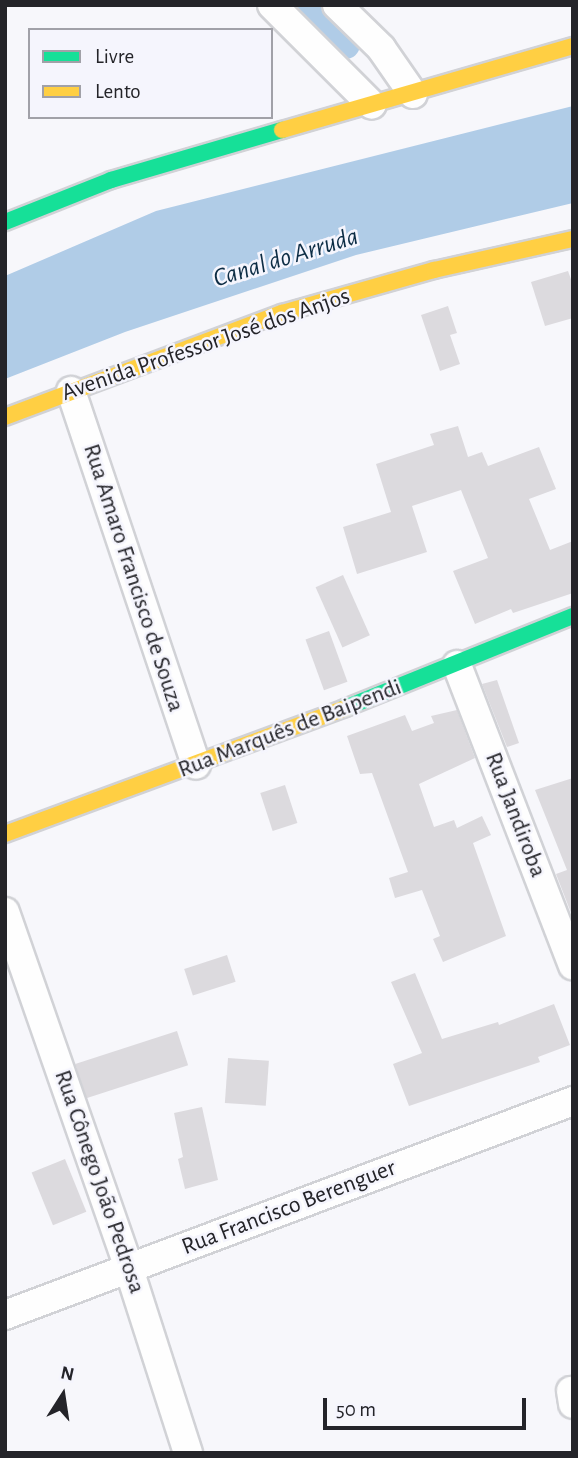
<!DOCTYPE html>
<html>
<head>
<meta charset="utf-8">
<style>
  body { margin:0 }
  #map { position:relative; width:578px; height:1458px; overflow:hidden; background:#f7f7fb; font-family:"Alegreya Sans",sans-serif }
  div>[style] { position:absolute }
  .water>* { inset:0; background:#b0cce7 }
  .canal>* { height:28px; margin:-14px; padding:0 14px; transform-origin:14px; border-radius:14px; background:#b0cce7 }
  .building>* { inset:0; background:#dcdade; transform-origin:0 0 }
  .roads { filter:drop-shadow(2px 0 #d1d2d6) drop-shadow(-2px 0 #d1d2d6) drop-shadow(0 2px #d1d2d6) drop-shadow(0 -2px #d1d2d6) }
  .street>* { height:28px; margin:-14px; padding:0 14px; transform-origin:14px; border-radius:14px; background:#fefefe }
  .fast>* { height:16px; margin:-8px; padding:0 8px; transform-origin:8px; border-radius:8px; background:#16e098 }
  .slow>* { height:16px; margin:-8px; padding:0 8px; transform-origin:8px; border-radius:8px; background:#ffcf43 }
  span { translate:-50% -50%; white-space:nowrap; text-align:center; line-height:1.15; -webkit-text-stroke:5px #f5f5fd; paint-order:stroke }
  .street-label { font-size:24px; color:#242429 }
  .water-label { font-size:26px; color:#0d2d45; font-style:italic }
  .frame { position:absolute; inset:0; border:7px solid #242429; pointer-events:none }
  .legend { position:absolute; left:28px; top:28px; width:245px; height:91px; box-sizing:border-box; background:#f5f5fd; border:2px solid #a1a1a8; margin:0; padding:9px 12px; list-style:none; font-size:21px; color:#242429 }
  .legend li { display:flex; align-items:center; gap:14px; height:35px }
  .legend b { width:35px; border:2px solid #a1a1a8 }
  .north { position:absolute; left:28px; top:1360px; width:70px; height:70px; -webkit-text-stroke:5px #f5f5fd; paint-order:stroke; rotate:12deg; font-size:19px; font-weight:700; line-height:28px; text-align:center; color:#242429 }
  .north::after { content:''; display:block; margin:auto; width:24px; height:32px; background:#242429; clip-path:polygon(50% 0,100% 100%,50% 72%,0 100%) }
  .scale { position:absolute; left:323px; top:1398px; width:203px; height:32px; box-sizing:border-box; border:4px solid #242429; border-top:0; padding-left:9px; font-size:21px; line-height:24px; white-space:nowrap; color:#242429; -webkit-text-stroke:5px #f5f5fd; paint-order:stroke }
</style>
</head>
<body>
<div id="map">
  <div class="water">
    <i style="clip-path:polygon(573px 106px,573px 203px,356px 255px,125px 332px,5px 379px,5px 276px,156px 211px)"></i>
  </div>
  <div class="canal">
    <i style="left:311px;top:5px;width:53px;rotate:48.8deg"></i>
  </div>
  <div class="building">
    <i style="clip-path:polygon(568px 271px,573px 285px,573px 318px,545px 326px,531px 282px)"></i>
    <i style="clip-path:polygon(448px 306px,457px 333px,450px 335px,460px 364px,440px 371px,421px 315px)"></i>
    <i style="clip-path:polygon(458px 426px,468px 457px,482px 452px,488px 466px,539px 447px,556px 489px,529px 499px,550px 550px,573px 541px,573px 593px,513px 613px,511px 609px,475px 624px,453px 571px,488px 558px,461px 490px,412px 506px,427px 552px,357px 574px,343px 527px,391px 512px,376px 464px,434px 445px,430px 434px)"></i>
    <i style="left:343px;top:575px;width:66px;height:30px;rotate:66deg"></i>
    <i style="left:329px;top:631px;width:54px;height:25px;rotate:70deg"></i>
    <i style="clip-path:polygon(497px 680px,519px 743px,507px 747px,482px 684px)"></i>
    <i style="clip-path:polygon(457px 710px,475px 758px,419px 784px,434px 827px,454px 820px,457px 828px,482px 816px,491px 835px,473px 843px,506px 936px,443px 962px,433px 939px,440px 936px,422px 890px,395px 898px,389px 878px,408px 872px,372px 773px,360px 774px,347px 736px,405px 715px,412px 731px,434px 723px,431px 716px)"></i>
    <i style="clip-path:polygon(573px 778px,573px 918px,556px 874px,567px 870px,535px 790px)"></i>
    <i style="left:285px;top:785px;width:40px;height:26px;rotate:72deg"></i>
    <i style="left:227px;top:955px;width:28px;height:45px;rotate:72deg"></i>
    <i style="clip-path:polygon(415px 973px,442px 1039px,498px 1022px,499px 1025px,554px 1004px,570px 1045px,538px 1057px,540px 1062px,409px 1106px,393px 1064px,422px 1053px,391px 982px)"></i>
    <i style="left:177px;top:1031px;width:36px;height:107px;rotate:72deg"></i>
    <i style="left:228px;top:1058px;width:41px;height:45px;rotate:4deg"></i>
    <i style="clip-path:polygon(202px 1107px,218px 1180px,185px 1189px,178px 1159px,183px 1157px,174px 1113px)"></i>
    <i style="left:65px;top:1159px;width:57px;height:36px;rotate:68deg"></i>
  </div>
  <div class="roads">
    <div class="street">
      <i style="left:272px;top:5px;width:141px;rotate:45deg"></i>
      <i style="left:337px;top:5px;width:62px;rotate:44.3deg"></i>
      <i style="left:381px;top:48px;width:56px;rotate:55.2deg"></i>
      <i style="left:71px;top:391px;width:394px;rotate:71.5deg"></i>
      <i style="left:457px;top:665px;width:322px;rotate:68.9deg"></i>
      <i style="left:5px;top:912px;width:378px;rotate:70.8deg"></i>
      <i style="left:129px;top:1269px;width:193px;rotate:72.2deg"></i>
      <i style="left:5px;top:1315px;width:607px;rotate:-20.64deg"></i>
      <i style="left:571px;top:1391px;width:13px;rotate:81deg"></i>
    </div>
    <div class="fast">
      <i style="left:5px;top:222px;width:114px;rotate:-21.6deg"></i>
      <i style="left:111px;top:180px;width:178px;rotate:-16.3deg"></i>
      <i style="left:345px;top:708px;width:246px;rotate:-22deg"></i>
    </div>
    <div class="slow">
      <i style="left:282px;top:130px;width:303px;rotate:-16.1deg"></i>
      <i style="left:5px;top:417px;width:296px;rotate:-20.6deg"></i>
      <i style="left:282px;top:313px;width:158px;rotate:-15.8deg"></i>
      <i style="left:434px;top:270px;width:142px;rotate:-12.6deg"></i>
      <i style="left:5px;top:834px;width:363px;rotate:-20.3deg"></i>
    </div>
  </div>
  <div class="street-label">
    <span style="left:206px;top:345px;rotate:-19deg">Avenida Professor José dos Anjos</span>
    <span style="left:133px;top:578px;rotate:72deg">Rua Amaro Francisco de Souza</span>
    <span style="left:290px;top:729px;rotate:-21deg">Rua Marquês de Baipendi</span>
    <span style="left:515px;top:815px;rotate:69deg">Rua Jandiroba</span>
    <span style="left:99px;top:1182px;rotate:71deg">Rua Cônego João Pedrosa</span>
    <span style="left:289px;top:1208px;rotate:-21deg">Rua Francisco Berenguer</span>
  </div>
  <div class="water-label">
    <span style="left:286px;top:258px;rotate:-17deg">Canal do Arruda</span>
  </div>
  <div class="frame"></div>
  <ul class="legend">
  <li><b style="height:9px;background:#16e098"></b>Livre</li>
  <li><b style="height:9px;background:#ffcf43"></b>Lento</li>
  </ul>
  <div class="north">N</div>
  <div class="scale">50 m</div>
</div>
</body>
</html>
